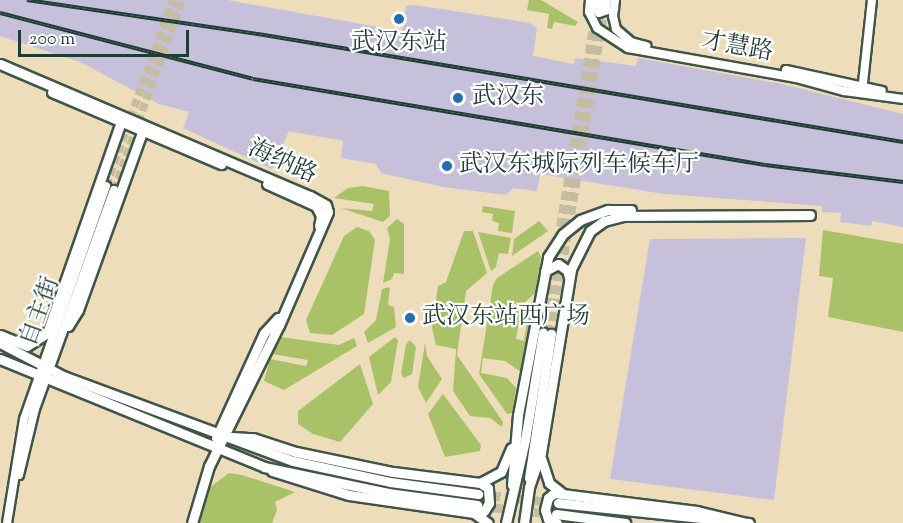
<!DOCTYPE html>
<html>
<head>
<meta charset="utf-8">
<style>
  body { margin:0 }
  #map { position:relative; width:903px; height:523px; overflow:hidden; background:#edb; font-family:"Sorts Mill Goudy","Noto Serif SC",serif }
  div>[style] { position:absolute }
  .industrial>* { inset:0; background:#c6c0da }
  .green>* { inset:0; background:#aac267 }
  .tertiary-tunnel>* { height:8px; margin-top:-4px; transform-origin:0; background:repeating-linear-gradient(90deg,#c5bda0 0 8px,transparent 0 12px) }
  .secondary-tunnel>* { height:9px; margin-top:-4.5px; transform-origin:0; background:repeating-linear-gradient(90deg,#c5bda0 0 9px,transparent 0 13.5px) }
  .roads { filter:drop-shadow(2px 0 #3e5548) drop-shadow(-2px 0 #3e5548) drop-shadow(0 2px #3e5548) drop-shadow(0 -2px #3e5548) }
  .tertiary>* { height:8px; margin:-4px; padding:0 4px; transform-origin:4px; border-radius:4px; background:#fff }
  .secondary>* { height:9px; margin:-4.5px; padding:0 4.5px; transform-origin:4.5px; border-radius:4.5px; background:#fff }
  .rail>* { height:4px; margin-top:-2px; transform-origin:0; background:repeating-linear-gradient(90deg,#fff 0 4.5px,#1f3d34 0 9px); box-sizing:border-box; border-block:2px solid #1f3d34 }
  .dots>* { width:16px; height:16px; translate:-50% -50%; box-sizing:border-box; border:3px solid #fff; border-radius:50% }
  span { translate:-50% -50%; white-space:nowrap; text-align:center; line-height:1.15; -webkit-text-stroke:4.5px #fff; paint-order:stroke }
  .poi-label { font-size:24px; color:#1f3d34 }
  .left { translate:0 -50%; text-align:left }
  .street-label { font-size:24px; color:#1f3d34 }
  .scale { position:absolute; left:18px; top:30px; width:171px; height:27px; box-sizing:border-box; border:3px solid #1f3d34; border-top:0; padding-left:8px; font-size:18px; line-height:21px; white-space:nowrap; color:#1f3d34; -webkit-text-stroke:4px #fff; paint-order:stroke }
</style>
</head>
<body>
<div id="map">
  <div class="industrial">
    <i style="clip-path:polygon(0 0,227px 0,378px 27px,378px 32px,401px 36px,406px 6px,415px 5px,530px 23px,537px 28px,533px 56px,574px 64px,575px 58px,636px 66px,638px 58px,782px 84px,903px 114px,903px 227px,872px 221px,871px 226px,840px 222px,841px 213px,822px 212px,822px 206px,664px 194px,540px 174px,537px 191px,513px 188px,506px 195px,443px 187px,381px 173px,376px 164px,341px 158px,343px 141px,289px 131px,272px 169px,183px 128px,189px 112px,159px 104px,80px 62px,0 36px)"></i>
    <i style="clip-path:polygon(806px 238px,774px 500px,610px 479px,650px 239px)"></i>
  </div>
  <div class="green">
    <i style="clip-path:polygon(529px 0,541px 0,578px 22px,575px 26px,554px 22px,552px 29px,547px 28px,549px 14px,527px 10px)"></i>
    <i style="clip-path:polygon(363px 186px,389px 191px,390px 216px,383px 222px,341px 208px,372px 211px,374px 204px,334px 198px,348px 188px)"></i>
    <i style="clip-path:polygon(483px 206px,515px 211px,512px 233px,498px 231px,499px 223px,492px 221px,493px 214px,482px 212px)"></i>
    <i style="clip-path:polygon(397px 219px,404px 224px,404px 274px,394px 273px,392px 279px,383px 283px,390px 239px,387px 228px)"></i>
    <i style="clip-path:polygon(539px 221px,548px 231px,512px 256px,514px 239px)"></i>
    <i style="clip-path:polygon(357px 227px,369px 231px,375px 240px,364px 314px,332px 335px,310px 333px,306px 320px,344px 236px)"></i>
    <i style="clip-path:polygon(823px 230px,903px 244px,903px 332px,828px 317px,833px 278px,819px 276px)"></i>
    <i style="clip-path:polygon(464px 231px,473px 231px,487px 273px,466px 291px,457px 355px,503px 422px,502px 427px,490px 418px,470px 416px,453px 391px,456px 349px,436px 345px,432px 328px,438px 286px,446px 282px)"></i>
    <i style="clip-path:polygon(478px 232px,511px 238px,508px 254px,499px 253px,496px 267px,491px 271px)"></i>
    <i style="clip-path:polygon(538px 251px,541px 257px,535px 293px,522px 305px,516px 339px,524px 341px,529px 309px,533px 306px,522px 373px,505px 361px,483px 358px,481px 373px,507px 378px,516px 388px,512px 413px,507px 414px,479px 374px,493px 285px,497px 278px)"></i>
    <i style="clip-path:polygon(390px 287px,388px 305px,394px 307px,396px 327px,368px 343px,364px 332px,376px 320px,382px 289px)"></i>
    <i style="clip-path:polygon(280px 337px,339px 345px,354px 338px,357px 346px,284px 390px,264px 381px,270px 359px,306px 366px,308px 360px,272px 354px)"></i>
    <i style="clip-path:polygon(395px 337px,398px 340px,391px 382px,378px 395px,369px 357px)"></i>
    <i style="clip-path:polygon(410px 340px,416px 347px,412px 374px,404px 378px,401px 374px,406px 344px)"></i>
    <i style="clip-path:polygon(425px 343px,427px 356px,442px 379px,426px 403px,418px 387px)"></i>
    <i style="clip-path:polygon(360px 364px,373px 404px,340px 442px,313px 434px,298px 424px,298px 411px)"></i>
    <i style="clip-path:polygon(443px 394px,481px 445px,480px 451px,445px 457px,428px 414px)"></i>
    <i style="clip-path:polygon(229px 473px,242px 475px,295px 492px,275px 502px,277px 510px,272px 523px,200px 523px,209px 488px)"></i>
  </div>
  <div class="tertiary-tunnel">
    <i style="left:106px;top:186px;width:198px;rotate:-70.2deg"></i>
    <i style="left:114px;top:190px;width:202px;rotate:-70.3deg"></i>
  </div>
  <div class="secondary-tunnel">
    <i style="left:543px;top:333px;width:318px;rotate:-80.6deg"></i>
    <i style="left:551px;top:334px;width:332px;rotate:-80.7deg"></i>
    <i style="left:478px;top:494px;width:81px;rotate:6.4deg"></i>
    <i style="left:480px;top:506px;width:72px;rotate:6.3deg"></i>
  </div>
  <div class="roads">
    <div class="tertiary">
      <i style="left:590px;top:0;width:12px;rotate:95deg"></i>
      <i style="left:589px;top:12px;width:18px;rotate:63deg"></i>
      <i style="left:597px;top:28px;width:37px;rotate:33deg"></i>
      <i style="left:628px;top:48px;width:171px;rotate:10.1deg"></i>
      <i style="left:796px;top:78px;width:50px;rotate:15.2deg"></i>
      <i style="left:844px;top:91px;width:60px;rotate:7.7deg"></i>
      <i style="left:615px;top:0;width:16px;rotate:97deg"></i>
      <i style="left:613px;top:16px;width:13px;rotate:77deg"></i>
      <i style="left:616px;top:29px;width:20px;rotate:41deg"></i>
      <i style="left:631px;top:42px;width:16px;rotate:15deg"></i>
      <i style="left:590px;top:2px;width:14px;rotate:51deg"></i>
      <i style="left:599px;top:13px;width:16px;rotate:-18deg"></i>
      <i style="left:786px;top:70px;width:98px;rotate:12.3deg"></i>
      <i style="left:862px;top:92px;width:93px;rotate:-83.8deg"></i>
      <i style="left:19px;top:475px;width:68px;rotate:-76.4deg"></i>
      <i style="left:35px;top:409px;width:233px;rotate:-70.2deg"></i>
      <i style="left:7px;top:523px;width:105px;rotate:-80.7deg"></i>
      <i style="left:24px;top:419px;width:247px;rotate:-70.6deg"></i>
    </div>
    <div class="secondary">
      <i style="left:598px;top:5px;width:5px;rotate:-90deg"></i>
      <i style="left:605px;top:6px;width:6px;rotate:-81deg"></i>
      <i style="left:0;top:64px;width:337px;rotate:23.1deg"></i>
      <i style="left:310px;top:196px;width:18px;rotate:29deg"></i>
      <i style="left:326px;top:205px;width:7px;rotate:74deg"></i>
      <i style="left:328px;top:212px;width:123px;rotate:113.4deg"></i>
      <i style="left:279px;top:325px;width:157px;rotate:116.4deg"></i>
      <i style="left:209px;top:466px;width:59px;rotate:106.6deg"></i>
      <i style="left:52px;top:92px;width:184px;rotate:23.1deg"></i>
      <i style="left:267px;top:184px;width:54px;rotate:24.2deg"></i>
      <i style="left:316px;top:206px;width:11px;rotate:63deg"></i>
      <i style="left:321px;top:216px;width:10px;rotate:101deg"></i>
      <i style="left:545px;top:271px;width:15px;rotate:-28deg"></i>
      <i style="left:558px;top:264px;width:11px;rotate:34deg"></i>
      <i style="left:567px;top:270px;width:7px;rotate:74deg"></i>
      <i style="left:68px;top:326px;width:19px;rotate:-58deg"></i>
      <i style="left:78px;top:310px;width:195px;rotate:-70.2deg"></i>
      <i style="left:0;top:335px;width:29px;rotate:22deg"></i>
      <i style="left:27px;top:346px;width:24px;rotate:-33deg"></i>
      <i style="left:47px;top:333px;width:227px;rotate:-70.7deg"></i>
      <i style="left:0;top:343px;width:71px;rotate:27.6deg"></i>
      <i style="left:63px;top:376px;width:245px;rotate:20.3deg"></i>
      <i style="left:293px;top:461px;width:99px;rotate:12.2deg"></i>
      <i style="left:390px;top:482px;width:89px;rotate:7.8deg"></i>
      <i style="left:0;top:359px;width:285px;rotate:22.2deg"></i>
      <i style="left:264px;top:467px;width:127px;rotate:11.8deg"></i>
      <i style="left:388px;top:493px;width:90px;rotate:7.7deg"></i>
      <i style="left:231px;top:437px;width:22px;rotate:3deg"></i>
      <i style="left:253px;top:438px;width:45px;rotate:18deg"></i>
      <i style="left:296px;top:452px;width:99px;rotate:11.7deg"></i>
      <i style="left:393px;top:472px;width:88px;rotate:7.2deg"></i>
      <i style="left:480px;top:483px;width:24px;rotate:-28deg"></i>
      <i style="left:501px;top:472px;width:26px;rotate:-67deg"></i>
      <i style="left:216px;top:438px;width:115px;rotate:-65.4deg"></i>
      <i style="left:264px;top:333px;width:21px;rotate:-47deg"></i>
      <i style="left:541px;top:458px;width:26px;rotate:72deg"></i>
      <i style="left:549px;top:483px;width:16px;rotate:38deg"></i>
      <i style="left:272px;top:471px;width:81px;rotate:17.3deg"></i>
      <i style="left:349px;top:495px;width:126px;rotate:8.2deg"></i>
      <i style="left:474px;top:513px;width:17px;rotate:36deg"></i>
      <i style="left:529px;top:478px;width:146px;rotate:-81.3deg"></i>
      <i style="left:512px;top:485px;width:70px;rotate:-85.1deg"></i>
      <i style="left:518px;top:415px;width:161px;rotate:-79.2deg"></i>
      <i style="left:548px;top:257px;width:27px;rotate:-57deg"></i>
      <i style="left:563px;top:234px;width:22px;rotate:-39deg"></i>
      <i style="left:580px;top:220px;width:30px;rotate:-20deg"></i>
      <i style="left:608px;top:210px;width:23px"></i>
      <i style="left:558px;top:503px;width:192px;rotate:6deg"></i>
      <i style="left:474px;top:513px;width:10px;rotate:-11deg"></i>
      <i style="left:484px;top:511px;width:9px;rotate:-58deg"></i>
      <i style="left:489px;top:503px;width:15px;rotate:-94deg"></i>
      <i style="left:488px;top:488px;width:9px;rotate:-148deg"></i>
      <i style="left:556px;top:514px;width:70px;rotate:7.4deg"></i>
      <i style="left:506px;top:523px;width:85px;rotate:-77.1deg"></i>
      <i style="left:525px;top:440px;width:109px;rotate:-80.5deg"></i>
      <i style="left:524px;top:523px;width:36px;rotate:-82deg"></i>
      <i style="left:529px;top:487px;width:36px;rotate:-71deg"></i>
      <i style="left:541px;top:453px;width:186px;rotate:-80.7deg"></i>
      <i style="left:571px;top:269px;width:42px;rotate:-63.4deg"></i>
      <i style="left:590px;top:231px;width:17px;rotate:-36deg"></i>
      <i style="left:604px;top:221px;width:20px;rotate:-15deg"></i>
      <i style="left:623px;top:216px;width:187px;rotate:-0.3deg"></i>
      <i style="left:557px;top:523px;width:10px;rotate:-156deg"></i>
      <i style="left:548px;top:519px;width:9px;rotate:-108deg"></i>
      <i style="left:545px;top:510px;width:12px;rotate:-76deg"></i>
      <i style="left:548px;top:498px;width:8px;rotate:-40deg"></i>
      <i style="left:554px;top:493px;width:144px;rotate:7.2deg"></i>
      <i style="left:697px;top:511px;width:46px;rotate:13.7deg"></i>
    </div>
  </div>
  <div class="rail">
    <i style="left:27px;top:0;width:240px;rotate:8.4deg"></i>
    <i style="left:264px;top:35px;width:648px;rotate:9.51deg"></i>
    <i style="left:0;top:13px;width:261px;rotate:14.6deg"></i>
    <i style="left:253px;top:79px;width:519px;rotate:9.53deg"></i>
    <i style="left:765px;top:165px;width:139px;rotate:7deg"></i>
  </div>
  <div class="dots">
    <i style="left:399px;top:19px;background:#1f6fb2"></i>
    <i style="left:458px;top:98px;background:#1f6fb2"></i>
    <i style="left:447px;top:166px;background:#1f6fb2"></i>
    <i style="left:410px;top:318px;background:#1f6fb2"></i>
  </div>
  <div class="poi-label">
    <span style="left:399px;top:44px">武汉东站</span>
    <span class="left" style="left:472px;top:98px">武汉东</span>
    <span class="left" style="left:459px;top:166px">武汉东城际列车候车厅</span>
    <span class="left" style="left:422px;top:318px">武汉东站西广场</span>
  </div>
  <div class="street-label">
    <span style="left:737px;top:48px;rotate:10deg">才慧路</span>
    <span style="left:282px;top:163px;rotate:24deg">海纳路</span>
    <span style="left:41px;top:312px;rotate:-70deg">自主街</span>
  </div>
  <div class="scale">200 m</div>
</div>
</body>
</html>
